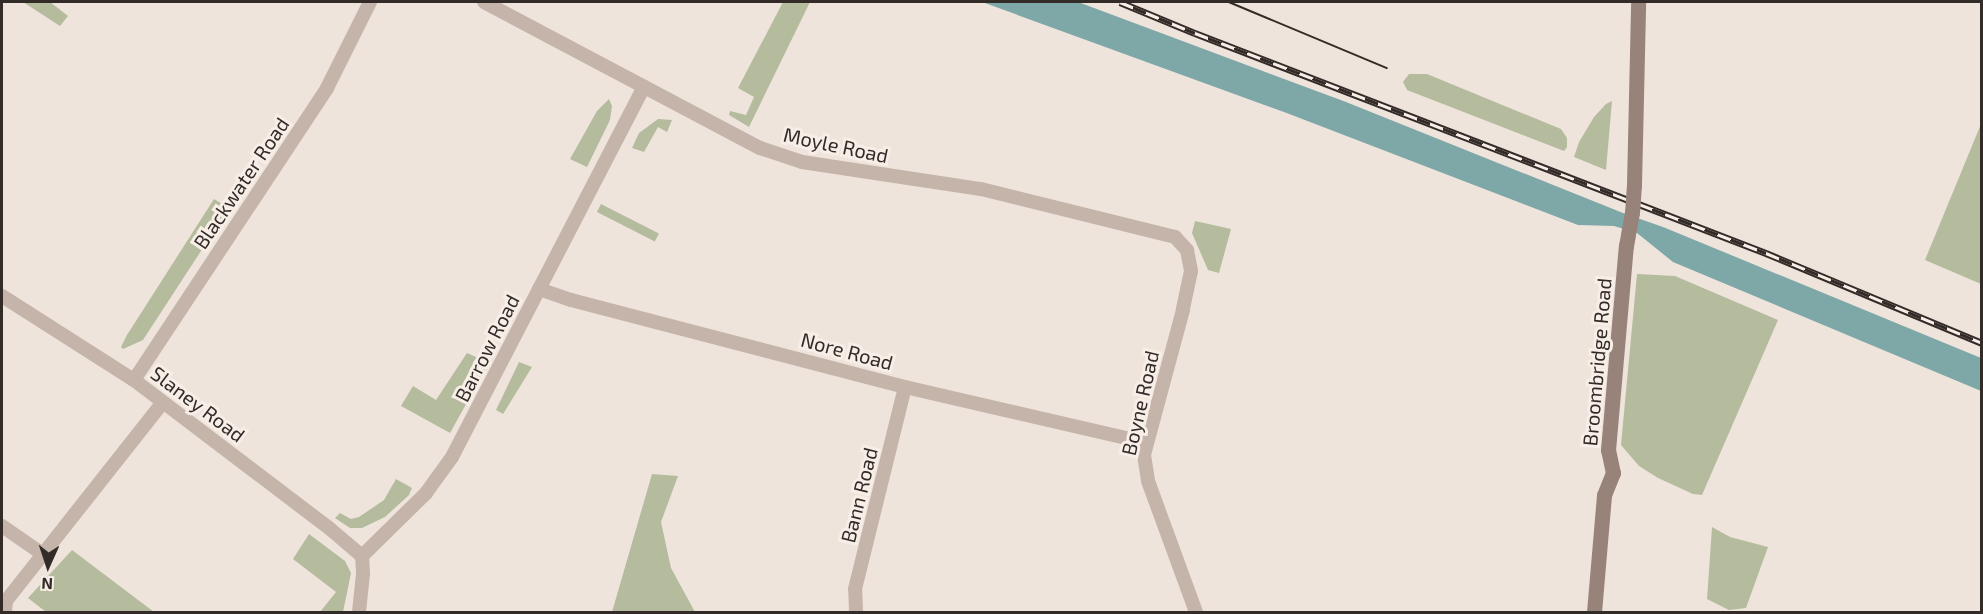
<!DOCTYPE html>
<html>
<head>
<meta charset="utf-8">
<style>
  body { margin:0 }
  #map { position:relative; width:1983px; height:614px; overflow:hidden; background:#efe4db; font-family:"Exo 2",sans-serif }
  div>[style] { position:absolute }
  .green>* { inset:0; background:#b4bc9d; transform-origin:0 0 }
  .water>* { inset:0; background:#7ea8a7 }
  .street>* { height:14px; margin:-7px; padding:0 7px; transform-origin:7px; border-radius:7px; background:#c5b4a9 }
  .secondary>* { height:15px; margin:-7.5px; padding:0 7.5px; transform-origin:7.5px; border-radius:7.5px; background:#98837a }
  .tram>* { height:1.5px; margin:-0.75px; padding:0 0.75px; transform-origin:0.75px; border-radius:0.75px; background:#332b28 }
  .rail>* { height:7px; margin-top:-3.5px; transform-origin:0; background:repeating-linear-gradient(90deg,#f7eee7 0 14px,#332b28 0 28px); box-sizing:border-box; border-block:2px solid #332b28 }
  .secondary-bridge>* { height:15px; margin:-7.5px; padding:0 7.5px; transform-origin:7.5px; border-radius:7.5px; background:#98837a }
  span { translate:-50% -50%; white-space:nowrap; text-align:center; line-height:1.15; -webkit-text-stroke:6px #f7eee7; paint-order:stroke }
  .street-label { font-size:20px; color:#332b28 }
  .frame { position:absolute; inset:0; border:3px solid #332b28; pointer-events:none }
  .north { position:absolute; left:18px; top:536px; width:60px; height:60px; -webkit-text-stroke:4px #f7eee7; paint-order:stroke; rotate:183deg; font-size:16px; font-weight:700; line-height:24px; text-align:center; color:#332b28 }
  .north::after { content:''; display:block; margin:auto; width:21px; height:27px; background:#332b28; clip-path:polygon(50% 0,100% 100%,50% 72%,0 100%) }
</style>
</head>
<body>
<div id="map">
  <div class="green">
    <i style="clip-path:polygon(23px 2px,50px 2px,68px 16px,60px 26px)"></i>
    <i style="clip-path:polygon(783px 2px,810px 2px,749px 127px,729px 115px,730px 111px,746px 115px,754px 97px,738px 88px)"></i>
    <i style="clip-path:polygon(1409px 74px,1427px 74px,1561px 129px,1567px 138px,1567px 147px,1564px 151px,1407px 90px,1403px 82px)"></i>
    <i style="clip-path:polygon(609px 99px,612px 106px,610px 120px,587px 167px,570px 159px,597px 111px)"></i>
    <i style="clip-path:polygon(1612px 101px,1606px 170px,1574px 157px,1579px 142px,1594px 117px,1606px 104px)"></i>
    <i style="clip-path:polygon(658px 119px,672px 120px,667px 132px,658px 127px,644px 152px,632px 148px,639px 133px)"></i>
    <i style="clip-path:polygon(1981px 124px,1981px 284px,1925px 260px)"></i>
    <i style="clip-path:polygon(214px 199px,229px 208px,143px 340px,123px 349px,121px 347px,127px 335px)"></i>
    <i style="left:601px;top:204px;width:65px;height:9px;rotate:27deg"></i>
    <i style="clip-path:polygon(1195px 221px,1231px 229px,1219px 273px,1208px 270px,1192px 233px)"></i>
    <i style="clip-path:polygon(1637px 274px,1675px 276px,1778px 320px,1702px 495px,1693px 494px,1658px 478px,1639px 466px,1621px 445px)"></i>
    <i style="clip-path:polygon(467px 353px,489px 363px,450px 433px,401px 406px,413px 386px,436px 400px)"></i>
    <i style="clip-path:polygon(519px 362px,532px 367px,503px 414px,496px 410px)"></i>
    <i style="clip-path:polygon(652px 474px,678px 476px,661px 522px,671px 568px,695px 612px,612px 612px)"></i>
    <i style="clip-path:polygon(396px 479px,412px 488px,409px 495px,385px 517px,362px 528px,350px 528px,335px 518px,340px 513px,351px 519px,359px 517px,384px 500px)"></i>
    <i style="clip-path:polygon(1712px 527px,1730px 537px,1768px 547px,1746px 608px,1729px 610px,1707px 599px)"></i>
    <i style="clip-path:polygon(309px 534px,345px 561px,351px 573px,343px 612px,320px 612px,336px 592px,293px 559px)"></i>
    <i style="clip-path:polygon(72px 550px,154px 612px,46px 612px,28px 598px)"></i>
  </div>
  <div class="water">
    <i style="clip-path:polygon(982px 2px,1078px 2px,1346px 102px,1623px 213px,1663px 227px,1981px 358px,1981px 391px,1673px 262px,1637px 233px,1614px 226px,1578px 225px,1284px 112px)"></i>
  </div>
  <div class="street">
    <i style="left:484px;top:2px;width:312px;rotate:27.9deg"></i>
    <i style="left:760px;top:148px;width:44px;rotate:18.4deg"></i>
    <i style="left:802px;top:162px;width:181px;rotate:8.6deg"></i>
    <i style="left:981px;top:189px;width:200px;rotate:13.9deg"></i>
    <i style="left:1175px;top:237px;width:18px;rotate:47deg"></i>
    <i style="left:1187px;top:250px;width:21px;rotate:79deg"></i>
    <i style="left:1191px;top:271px;width:40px;rotate:102deg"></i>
    <i style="left:1183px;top:310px;width:150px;rotate:105.1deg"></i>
    <i style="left:1144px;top:455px;width:26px;rotate:81deg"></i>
    <i style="left:1148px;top:481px;width:140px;rotate:69.9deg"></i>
    <i style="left:539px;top:289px;width:34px;rotate:19deg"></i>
    <i style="left:571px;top:300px;width:345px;rotate:14.6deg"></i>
    <i style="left:905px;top:387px;width:248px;rotate:13deg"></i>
    <i style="left:2px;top:296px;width:156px;rotate:32.5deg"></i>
    <i style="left:134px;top:380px;width:245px;rotate:37.2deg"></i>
    <i style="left:329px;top:528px;width:43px;rotate:40.3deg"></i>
    <i style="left:134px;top:380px;width:350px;rotate:-56.5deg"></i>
    <i style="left:327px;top:88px;width:96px;rotate:-63.4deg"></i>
    <i style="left:2px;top:526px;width:51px;rotate:34.6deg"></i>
    <i style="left:5px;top:612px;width:11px;rotate:-85deg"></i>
    <i style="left:6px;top:601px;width:253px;rotate:-51.7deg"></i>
    <i style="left:359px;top:612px;width:39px;rotate:-84deg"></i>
    <i style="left:363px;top:573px;width:17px;rotate:-93deg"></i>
    <i style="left:362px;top:556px;width:90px;rotate:-44.5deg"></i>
    <i style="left:426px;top:493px;width:44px;rotate:-54.2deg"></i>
    <i style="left:452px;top:457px;width:417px;rotate:-62.6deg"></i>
    <i style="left:856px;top:612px;width:23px;rotate:-92deg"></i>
    <i style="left:855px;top:589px;width:208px;rotate:-76.1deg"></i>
  </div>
  <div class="secondary">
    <i style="left:1634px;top:185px;width:183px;rotate:-88.7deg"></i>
    <i style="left:1594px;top:612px;width:117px;rotate:-85.1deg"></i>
    <i style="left:1604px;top:495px;width:24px;rotate:-68deg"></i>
    <i style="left:1613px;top:473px;width:24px;rotate:-102deg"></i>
    <i style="left:1608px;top:450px;width:205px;rotate:-85deg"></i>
    <i style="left:1626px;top:246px;width:34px;rotate:-80deg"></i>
  </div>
  <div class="tram">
    <i style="left:1229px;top:2px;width:171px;rotate:22.7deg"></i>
  </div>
  <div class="rail">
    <i style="left:1120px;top:2px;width:81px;rotate:22.5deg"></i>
    <i style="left:1195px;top:33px;width:612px;rotate:21.07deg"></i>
    <i style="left:1766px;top:253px;width:234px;rotate:22.6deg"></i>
  </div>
  <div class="secondary-bridge">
    <i style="left:1632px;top:213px;width:28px;rotate:-86deg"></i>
  </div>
  <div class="street-label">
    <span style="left:836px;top:145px;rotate:12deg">Moyle Road</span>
    <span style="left:241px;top:183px;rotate:-56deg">Blackwater Road</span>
    <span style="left:487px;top:348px;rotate:-63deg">Barrow Road</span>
    <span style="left:847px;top:351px;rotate:15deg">Nore Road</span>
    <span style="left:1597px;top:362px;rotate:-85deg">Broombridge Road</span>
    <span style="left:1140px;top:403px;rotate:-77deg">Boyne Road</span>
    <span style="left:198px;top:404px;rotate:37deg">Slaney Road</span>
    <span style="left:859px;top:495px;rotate:-76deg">Bann Road</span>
  </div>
  <div class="frame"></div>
  <div class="north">N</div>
</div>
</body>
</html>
